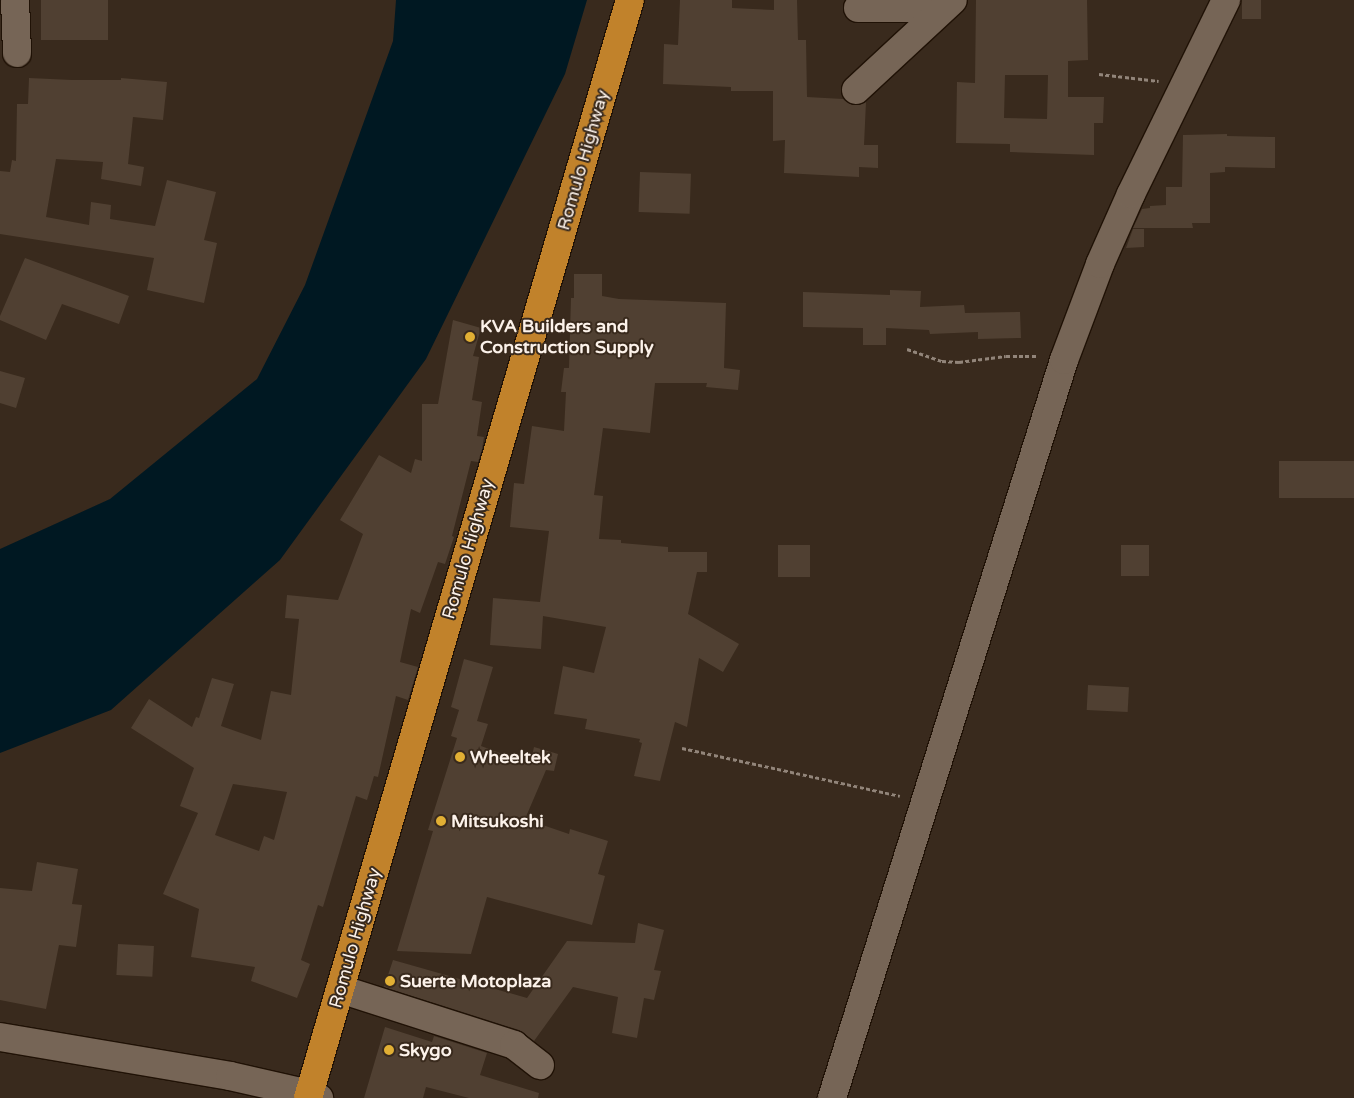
<!DOCTYPE html>
<html>
<head>
<meta charset="utf-8">
<style>
  body { margin:0 }
  #map { position:relative; width:1354px; height:1098px; overflow:hidden; background:#392a1d; font-family:"Varela Round",sans-serif }
  div>[style] { position:absolute }
  .water>* { inset:0; background:#001822 }
  .building>* { inset:0; background:#504032; transform-origin:0 0 }
  .path>* { height:3px; margin-top:-1.5px; transform-origin:0; background:repeating-linear-gradient(90deg,#92857a 0 4px,transparent 0 6.5px) }
  .roads { filter:drop-shadow(1px 0 #201206) drop-shadow(-1px 0 #201206) drop-shadow(0 1px #201206) drop-shadow(0 -1px #201206) }
  .minor>* { height:28px; margin:-14px; padding:0 14px; transform-origin:14px; border-radius:14px; background:#766556 }
  .highway>* { height:28px; margin:-14px; padding:0 14px; transform-origin:14px; border-radius:14px; background:#c1822b }
  .dots>* { width:14px; height:14px; translate:-50% -50%; box-sizing:border-box; border:2px solid #392a1d; border-radius:50% }
  span { translate:-50% -50%; white-space:nowrap; text-align:center; line-height:1.15; -webkit-text-stroke:4px #392a1d; paint-order:stroke }
  .street-label { font-size:18px; color:#fcf2ea }
  .poi-label { font-size:18px; color:#fcf2ea; font-weight:700 }
  .left { translate:0 -50%; text-align:left }
</style>
</head>
<body>
<div id="map">
  <div class="water">
    <i style="clip-path:polygon(396px 0,587px 0,565px 74px,426px 359px,280px 560px,111px 710px,0 753px,0 549px,110px 499px,257px 379px,305px 285px,393px 41px)"></i>
  </div>
  <div class="building">
    <i style="left:41px;top:0;width:67px;height:40px"></i>
    <i style="clip-path:polygon(680px 0,732px 0,732px 8px,774px 10px,774px 0,797px 0,798px 40px,806px 40px,807px 97px,843px 99px,852px 105px,859px 105px,866px 102px,864px 145px,878px 145px,878px 168px,859px 167px,859px 177px,784px 173px,785px 140px,773px 141px,773px 91px,731px 91px,731px 87px,663px 84px,664px 44px,678px 45px)"></i>
    <i style="clip-path:polygon(evenodd,976px 0,1087px 0,1088px 60px,1068px 61px,1068px 97px,1104px 97px,1103px 123px,1094px 123px,1094px 155px,1010px 152px,1010px 144px,956px 143px,957px 82px,975px 83px,976px 0,1005px 75px,1048px 75px,1047px 119px,1004px 118px,1005px 75px)"></i>
    <i style="left:1242px;top:0;width:19px;height:19px"></i>
    <i style="clip-path:polygon(29px 78px,72px 80px,121px 80px,121px 78px,167px 82px,163px 120px,133px 117px,128px 164px,144px 167px,141px 186px,101px 179px,103px 162px,56px 159px,46px 217px,89px 225px,91px 202px,111px 205px,110px 219px,155px 226px,167px 180px,216px 192px,204px 240px,217px 243px,204px 303px,147px 290px,154px 258px,0 234px,0 171px,10px 172px,12px 160px,16px 161px,17px 104px,28px 104px)"></i>
    <i style="clip-path:polygon(1227px 134px,1227px 136px,1275px 137px,1275px 168px,1225px 167px,1225px 172px,1210px 173px,1210px 223px,1192px 223px,1193px 228px,1133px 228px,1142px 209px,1150px 208px,1150px 206px,1166px 205px,1166px 187px,1182px 187px,1183px 135px)"></i>
    <i style="left:640px;top:172px;width:51px;height:40px;rotate:2deg"></i>
    <i style="clip-path:polygon(1133px 229px,1144px 229px,1144px 247px,1126px 248px)"></i>
    <i style="clip-path:polygon(25px 258px,129px 296px,119px 324px,62px 304px,46px 340px,0 320px,0 316px)"></i>
    <i style="clip-path:polygon(574px 274px,602px 274px,602px 296px,619px 299px,726px 303px,724px 368px,740px 370px,738px 390px,706px 387px,707px 383px,655px 383px,650px 433px,603px 428px,594px 495px,603px 496px,599px 539px,621px 540px,621px 543px,668px 547px,668px 552px,707px 552px,707px 572px,697px 572px,688px 614px,739px 644px,723px 672px,699px 658px,687px 727px,675px 722px,660px 781px,634px 776px,642px 743px,639px 742px,640px 739px,585px 729px,587px 719px,554px 714px,563px 666px,594px 673px,606px 627px,543px 616px,541px 649px,490px 645px,493px 598px,540px 602px,549px 531px,510px 527px,514px 483px,524px 484px,532px 426px,564px 431px,566px 392px,561px 392px,564px 368px,569px 368px,571px 298px,574px 298px)"></i>
    <i style="clip-path:polygon(890px 290px,921px 291px,920px 307px,964px 305px,965px 313px,1020px 312px,1021px 338px,978px 339px,978px 332px,930px 334px,929px 330px,886px 328px,886px 345px,863px 345px,863px 328px,803px 327px,803px 292px,890px 295px)"></i>
    <i style="clip-path:polygon(evenodd,453px 320px,481px 328px,473px 356px,479px 357px,472px 400px,482px 402px,477px 436px,484px 437px,482px 449px,478px 462px,471px 461px,452px 536px,454px 537px,445px 564px,438px 562px,420px 613px,411px 609px,400px 662px,418px 667px,408px 700px,396px 696px,378px 777px,374px 776px,367px 800px,356px 796px,323px 907px,318px 905px,301px 960px,310px 964px,297px 998px,251px 981px,255px 967px,191px 957px,199px 909px,163px 894px,198px 813px,180px 806px,194px 768px,131px 728px,149px 699px,192px 727px,196px 717px,199px 718px,212px 678px,234px 684px,221px 726px,261px 740px,271px 691px,291px 695px,299px 619px,285px 618px,287px 595px,338px 600px,363px 534px,340px 520px,379px 455px,411px 473px,415px 459px,422px 461px,422px 404px,438px 404px,453px 320px,233px 784px,287px 792px,274px 840px,264px 836px,259px 851px,215px 835px,233px 784px)"></i>
    <i style="clip-path:polygon(0 371px,25px 378px,16px 408px,0 403px)"></i>
    <i style="left:1354px;top:461px;width:37px;height:75px;rotate:90deg"></i>
    <i style="left:778px;top:545px;width:32px;height:32px"></i>
    <i style="left:1121px;top:545px;width:28px;height:31px"></i>
    <i style="clip-path:polygon(464px 659px,493px 667px,477px 721px,488px 724px,481px 746px,530px 764px,534px 747px,558px 754px,554px 771px,546px 770px,525px 819px,569px 834px,570px 829px,608px 841px,598px 874px,605px 876px,592px 925px,487px 897px,471px 954px,397px 951px,433px 831px,428px 830px,457px 738px,451px 736px,459px 710px,451px 707px)"></i>
    <i style="left:1088px;top:685px;width:41px;height:25px;rotate:3deg"></i>
    <i style="clip-path:polygon(37px 862px,78px 869px,72px 904px,82px 905px,76px 947px,59px 945px,46px 1009px,0 1000px,0 888px,32px 891px)"></i>
    <i style="clip-path:polygon(638px 923px,664px 930px,654px 970px,661px 971px,654px 1000px,644px 998px,637px 1038px,612px 1033px,618px 997px,573px 987px,534px 1041px,519px 1030px,384px 987px,393px 960px,527px 998px,567px 941px,635px 943px)"></i>
    <i style="left:118px;top:944px;width:36px;height:31px;rotate:3deg"></i>
    <i style="clip-path:polygon(385px 1027px,432px 1042px,434px 1036px,487px 1053px,480px 1075px,539px 1093px,538px 1098px,469px 1098px,426px 1087px,423px 1098px,364px 1098px)"></i>
  </div>
  <div class="path">
    <i style="left:1099px;top:74px;width:60px;rotate:6.7deg"></i>
    <i style="left:907px;top:349px;width:37px;rotate:19deg"></i>
    <i style="left:942px;top:361px;width:17px;rotate:3deg"></i>
    <i style="left:959px;top:362px;width:47px;rotate:-7.3deg"></i>
    <i style="left:1006px;top:356px;width:32px"></i>
    <i style="left:682px;top:748px;width:223px;rotate:12.4deg"></i>
  </div>
  <div class="roads">
    <div class="minor">
      <i style="left:15px;top:0;width:53px;rotate:87.8deg"></i>
      <i style="left:858px;top:8px;width:85px"></i>
      <i style="left:856px;top:90px;width:132px;rotate:-42.9deg"></i>
      <i style="left:340px;top:989px;width:183px;rotate:17.8deg"></i>
      <i style="left:514px;top:1045px;width:33px;rotate:38deg"></i>
      <i style="left:0;top:1037px;width:233px;rotate:9.6deg"></i>
      <i style="left:230px;top:1076px;width:81px;rotate:12.8deg"></i>
      <i style="left:309px;top:1094px;width:11px;rotate:22deg"></i>
      <i style="left:832px;top:1098px;width:774px;rotate:-72.55deg"></i>
      <i style="left:1064px;top:360px;width:103px;rotate:-69.4deg"></i>
      <i style="left:1100px;top:264px;width:77px;rotate:-66.1deg"></i>
      <i style="left:1131px;top:194px;width:216px;rotate:-63.9deg"></i>
    </div>
    <div class="highway">
      <i style="left:308px;top:1098px;width:1144px;rotate:-73.66deg"></i>
    </div>
  </div>
  <div class="dots">
    <i style="left:470px;top:337px;background:#e1af34"></i>
    <i style="left:460px;top:757px;background:#e1af34"></i>
    <i style="left:441px;top:821px;background:#e1af34"></i>
    <i style="left:390px;top:981px;background:#e1af34"></i>
    <i style="left:389px;top:1050px;background:#e1af34"></i>
  </div>
  <div class="street-label">
    <span style="left:583px;top:160px;rotate:-74deg">Romulo Highway</span>
    <span style="left:468px;top:549px;rotate:-74deg">Romulo Highway</span>
    <span style="left:355px;top:938px;rotate:-74deg">Romulo Highway</span>
  </div>
  <div class="poi-label">
    <span class="left" style="left:480px;top:337px">KVA Builders and<br>Construction Supply</span>
    <span class="left" style="left:470px;top:757px">Wheeltek</span>
    <span class="left" style="left:451px;top:821px">Mitsukoshi</span>
    <span class="left" style="left:400px;top:981px">Suerte Motoplaza</span>
    <span class="left" style="left:399px;top:1050px">Skygo</span>
  </div>
</div>
</body>
</html>
